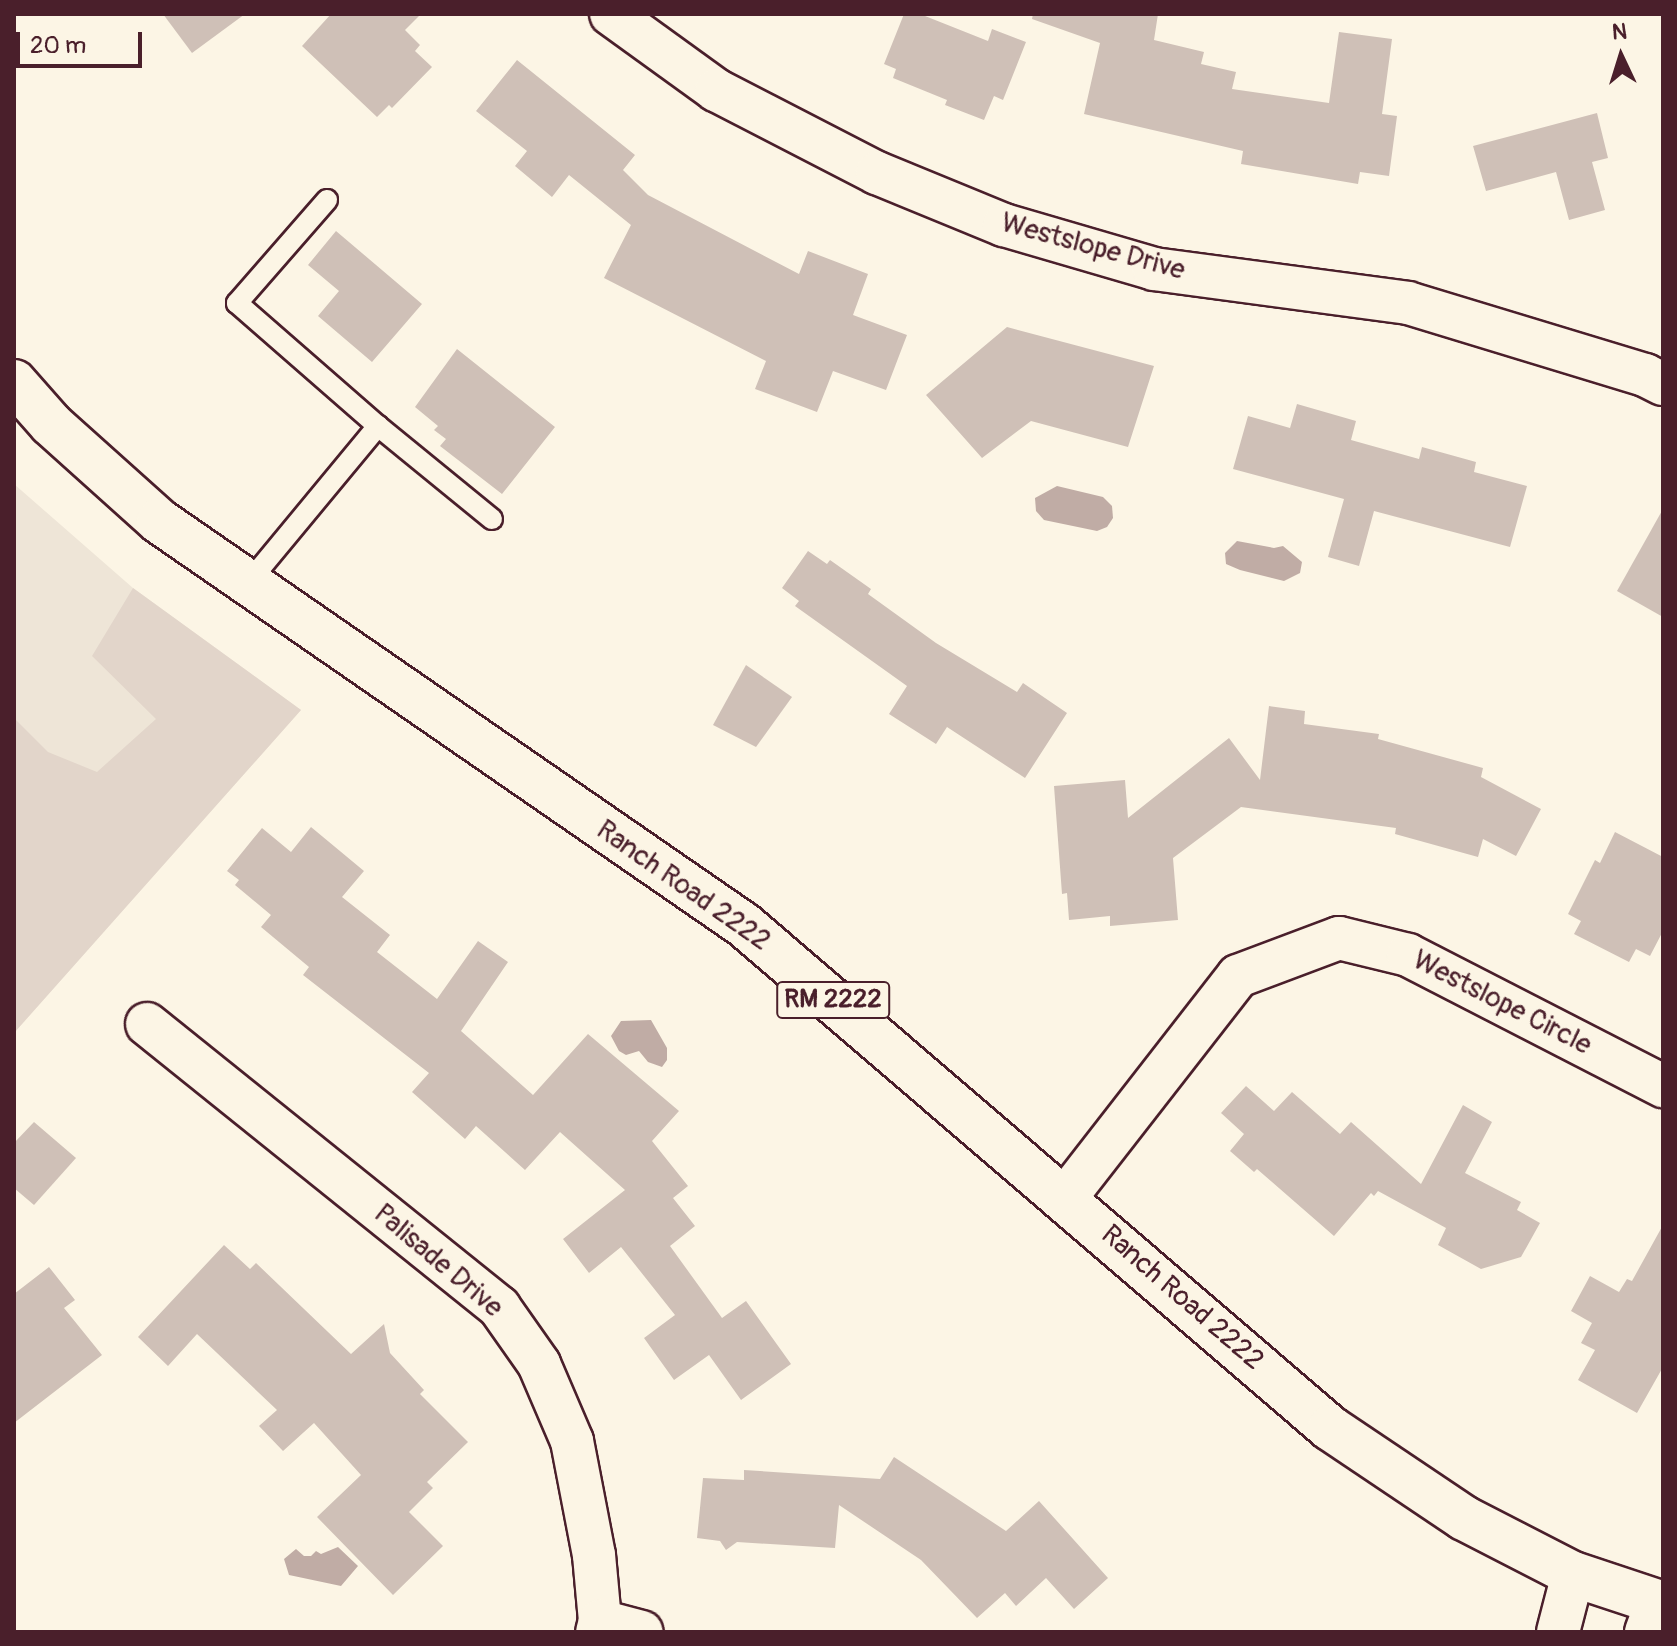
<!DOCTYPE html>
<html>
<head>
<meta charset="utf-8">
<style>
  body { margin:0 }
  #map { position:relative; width:1677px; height:1646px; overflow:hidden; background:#fcf5e5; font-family:Pangolin,sans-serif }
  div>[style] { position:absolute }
  .built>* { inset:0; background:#eee5d7 }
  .green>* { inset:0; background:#e2d5ca }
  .water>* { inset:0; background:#c0aca5 }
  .building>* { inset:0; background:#cfc0b7 }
  .roads { filter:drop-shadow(2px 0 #4a1f2b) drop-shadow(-2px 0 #4a1f2b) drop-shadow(0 2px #4a1f2b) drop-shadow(0 -2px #4a1f2b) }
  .service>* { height:20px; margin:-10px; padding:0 10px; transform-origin:10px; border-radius:10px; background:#fcf5e5 }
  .minor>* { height:42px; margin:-21px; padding:0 21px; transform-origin:21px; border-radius:21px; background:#fcf5e5 }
  .primary>* { height:44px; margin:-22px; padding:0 22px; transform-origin:22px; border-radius:22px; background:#fcf5e5 }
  span { translate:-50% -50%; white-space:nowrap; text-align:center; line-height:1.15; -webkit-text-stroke:6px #fcf5e5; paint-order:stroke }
  .shield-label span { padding:2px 6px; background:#fcf5e5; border:2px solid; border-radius:6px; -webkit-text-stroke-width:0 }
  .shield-label { font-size:26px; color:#4a1f2b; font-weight:700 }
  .street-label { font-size:28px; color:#4a1f2b }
  .frame { position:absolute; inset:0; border:16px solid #4a1f2b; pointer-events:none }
  .north { position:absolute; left:1581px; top:16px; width:80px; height:80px; -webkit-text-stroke:6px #fcf5e5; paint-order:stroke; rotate:356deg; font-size:22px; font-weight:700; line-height:32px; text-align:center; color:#4a1f2b }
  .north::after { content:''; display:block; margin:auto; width:28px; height:36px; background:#4a1f2b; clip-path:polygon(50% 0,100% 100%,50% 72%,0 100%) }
  .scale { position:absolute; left:16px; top:32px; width:126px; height:36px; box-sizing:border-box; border:4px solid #4a1f2b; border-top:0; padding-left:10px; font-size:24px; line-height:28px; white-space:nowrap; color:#4a1f2b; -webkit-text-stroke:6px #fcf5e5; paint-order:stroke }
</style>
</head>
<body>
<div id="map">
  <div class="built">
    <i style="clip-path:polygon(14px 484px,133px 588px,301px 710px,14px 1033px)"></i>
  </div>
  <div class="green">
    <i style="clip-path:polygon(133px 588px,301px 710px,14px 1033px,14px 718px,48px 752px,97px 772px,156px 719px,92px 656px)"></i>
  </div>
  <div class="water">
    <i style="clip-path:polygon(1057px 486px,1103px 497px,1112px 506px,1113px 518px,1107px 527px,1097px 531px,1044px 520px,1036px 511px,1035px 498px)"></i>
    <i style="clip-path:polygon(1237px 541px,1274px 548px,1283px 546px,1302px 562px,1300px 573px,1284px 581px,1240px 570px,1226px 564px,1225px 553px)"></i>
    <i style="clip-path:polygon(651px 1020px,667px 1048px,667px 1060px,662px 1067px,648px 1062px,639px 1051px,626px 1055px,619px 1051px,611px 1036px,621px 1021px)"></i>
    <i style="clip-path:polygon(338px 1547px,358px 1566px,341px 1586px,289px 1575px,284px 1559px,296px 1549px,304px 1556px,311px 1556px,316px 1551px,321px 1554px)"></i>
  </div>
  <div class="building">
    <i style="clip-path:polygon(163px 14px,245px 14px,192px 53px)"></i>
    <i style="clip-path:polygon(331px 14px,421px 14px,405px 30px,420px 45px,415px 51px,432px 67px,392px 108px,389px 105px,377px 117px,302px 46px)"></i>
    <i style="clip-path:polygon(904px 14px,920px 14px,988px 41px,992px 29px,1026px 42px,1003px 100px,994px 96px,984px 120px,945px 105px,947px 100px,893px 78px,896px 69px,884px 64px)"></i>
    <i style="clip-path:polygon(1033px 14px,1158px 14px,1154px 40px,1204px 52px,1201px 64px,1236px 72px,1232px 89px,1329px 103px,1339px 32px,1392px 39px,1382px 114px,1397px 116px,1389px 176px,1360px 172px,1358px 184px,1241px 164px,1243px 151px,1084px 114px,1100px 43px,1032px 19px)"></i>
    <i style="clip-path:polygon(517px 60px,635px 155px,623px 170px,648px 195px,799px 274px,808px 251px,868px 274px,853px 315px,907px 335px,886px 390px,833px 371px,817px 412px,755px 389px,766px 361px,604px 278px,631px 225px,569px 175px,552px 197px,515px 166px,527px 151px,476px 111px)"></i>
    <i style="clip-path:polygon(1597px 113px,1608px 158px,1592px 162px,1605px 210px,1569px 220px,1556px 172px,1486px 191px,1473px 146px)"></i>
    <i style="clip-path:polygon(336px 231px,422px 304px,372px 362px,318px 316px,339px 291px,308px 265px)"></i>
    <i style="clip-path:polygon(1007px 327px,1154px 366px,1128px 447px,1031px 421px,982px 458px,926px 395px)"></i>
    <i style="clip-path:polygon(457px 349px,555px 427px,502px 494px,440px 446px,446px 439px,434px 430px,438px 426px,415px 407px)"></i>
    <i style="clip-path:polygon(1297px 404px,1356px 421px,1351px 440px,1419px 459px,1422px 447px,1476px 462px,1474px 472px,1527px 486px,1510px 547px,1374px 511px,1359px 566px,1328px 557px,1344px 499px,1233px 469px,1248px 416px,1290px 428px)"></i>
    <i style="clip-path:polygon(1663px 509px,1663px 617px,1617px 591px)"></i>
    <i style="clip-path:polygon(808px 551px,827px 564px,830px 560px,871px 589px,868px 594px,936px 643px,1017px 692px,1023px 683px,1067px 713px,1025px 778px,947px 727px,936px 744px,889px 714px,907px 686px,795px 606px,799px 601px,782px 588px)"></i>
    <i style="clip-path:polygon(746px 665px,792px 697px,756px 747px,713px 725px)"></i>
    <i style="clip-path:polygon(1269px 706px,1305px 711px,1304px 724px,1379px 734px,1378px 739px,1483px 768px,1481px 777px,1541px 809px,1516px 856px,1483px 839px,1478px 857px,1395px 834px,1396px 828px,1241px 807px,1173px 858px,1178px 920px,1110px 926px,1110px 916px,1069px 920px,1067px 893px,1062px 894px,1054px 786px,1125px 780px,1128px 818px,1229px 738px,1260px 780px)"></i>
    <i style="clip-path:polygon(311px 827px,364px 871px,342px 897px,390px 935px,377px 952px,437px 999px,478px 941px,508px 962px,461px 1031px,533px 1095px,588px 1034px,679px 1111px,652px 1141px,688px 1186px,673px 1198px,695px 1226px,670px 1246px,722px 1318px,746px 1301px,791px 1364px,741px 1400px,709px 1355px,674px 1380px,644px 1338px,675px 1315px,621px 1247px,589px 1273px,563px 1239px,625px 1190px,560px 1132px,525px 1170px,476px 1126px,465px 1139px,412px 1092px,429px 1073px,303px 975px,309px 967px,261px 927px,271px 915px,235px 885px,239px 880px,227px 871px,262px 828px,291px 852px)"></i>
    <i style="clip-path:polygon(1615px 832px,1663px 857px,1663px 931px,1650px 956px,1636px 949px,1629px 962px,1574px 934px,1581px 921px,1568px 914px,1595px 860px,1600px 863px)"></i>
    <i style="clip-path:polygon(1246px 1086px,1274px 1111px,1292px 1092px,1340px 1134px,1351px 1122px,1421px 1184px,1463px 1105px,1492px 1122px,1465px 1173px,1521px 1202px,1517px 1210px,1540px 1223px,1521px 1257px,1481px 1269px,1438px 1245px,1446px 1228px,1378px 1191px,1374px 1196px,1371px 1193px,1334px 1236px,1257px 1169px,1254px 1172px,1230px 1151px,1244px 1134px,1221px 1113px)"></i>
    <i style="clip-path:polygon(34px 1122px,76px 1158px,34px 1205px,14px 1188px,14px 1143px)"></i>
    <i style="clip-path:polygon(1663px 1225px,1663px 1367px,1637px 1413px,1578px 1380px,1595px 1350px,1581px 1343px,1592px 1323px,1571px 1311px,1590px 1276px,1619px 1292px,1627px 1279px,1632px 1281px)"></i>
    <i style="clip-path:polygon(224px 1245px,250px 1269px,256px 1263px,351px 1354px,384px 1324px,390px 1353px,424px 1390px,420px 1394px,468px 1442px,427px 1482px,433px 1488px,409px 1512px,443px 1546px,393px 1595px,317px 1517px,361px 1475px,314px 1423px,283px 1451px,259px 1426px,277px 1410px,197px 1334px,168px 1366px,138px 1337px)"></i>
    <i style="clip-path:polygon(49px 1267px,75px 1300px,64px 1308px,102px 1355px,14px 1423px,14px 1294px)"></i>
    <i style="clip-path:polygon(894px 1457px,1006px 1531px,1039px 1501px,1108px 1578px,1074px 1609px,1046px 1578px,1016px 1606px,1005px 1593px,977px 1618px,921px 1560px,839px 1505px,835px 1548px,737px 1542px,726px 1550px,720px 1541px,697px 1538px,703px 1478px,744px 1480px,744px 1470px,880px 1479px)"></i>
  </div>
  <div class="roads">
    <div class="service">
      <i style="left:327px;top:200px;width:137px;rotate:131.1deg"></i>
      <i style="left:237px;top:303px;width:187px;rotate:41.1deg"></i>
      <i style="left:378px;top:426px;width:147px;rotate:39.2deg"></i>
      <i style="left:248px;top:583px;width:204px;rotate:-50.4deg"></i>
    </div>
    <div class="minor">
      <i style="left:611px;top:14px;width:130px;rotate:35.9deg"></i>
      <i style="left:716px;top:90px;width:181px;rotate:27.3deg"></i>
      <i style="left:877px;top:173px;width:137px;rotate:22.3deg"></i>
      <i style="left:1004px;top:225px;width:156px;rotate:16.3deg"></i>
      <i style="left:1154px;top:269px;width:256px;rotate:7.6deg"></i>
      <i style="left:1408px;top:303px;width:248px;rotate:16.9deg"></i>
      <i style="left:1645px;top:375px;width:20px;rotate:27deg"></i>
      <i style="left:147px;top:1024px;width:452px;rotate:38.8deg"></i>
      <i style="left:499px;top:1307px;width:70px;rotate:54.9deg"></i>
      <i style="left:539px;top:1364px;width:84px;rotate:66.8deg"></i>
      <i style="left:572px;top:1441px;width:116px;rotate:79.1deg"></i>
      <i style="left:594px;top:1555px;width:66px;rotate:84.8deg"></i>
      <i style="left:600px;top:1621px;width:11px;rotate:105deg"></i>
      <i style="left:1066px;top:1197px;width:280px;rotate:-52.1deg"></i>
      <i style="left:1238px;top:976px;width:108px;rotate:-20.6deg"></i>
      <i style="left:1339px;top:938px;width:71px;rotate:13.8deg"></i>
      <i style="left:1408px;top:955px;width:287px;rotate:27.2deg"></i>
      <i style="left:600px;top:1621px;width:43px;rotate:14.7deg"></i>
      <i style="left:1558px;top:1632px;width:60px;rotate:-75.5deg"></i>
      <i style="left:1646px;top:1632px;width:30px;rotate:-70deg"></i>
    </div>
    <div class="primary">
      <i style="left:14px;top:382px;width:56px;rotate:48.6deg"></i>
      <i style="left:51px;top:424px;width:145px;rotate:41.9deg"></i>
      <i style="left:159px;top:521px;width:711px;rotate:34.63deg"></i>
      <i style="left:744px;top:925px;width:772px;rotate:40.64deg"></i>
      <i style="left:1330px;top:1428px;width:161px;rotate:33.9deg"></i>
      <i style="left:1464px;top:1518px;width:123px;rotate:27.2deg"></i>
      <i style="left:1573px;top:1574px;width:95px;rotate:18.4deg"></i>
    </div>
  </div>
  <div class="shield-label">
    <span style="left:833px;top:1000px">RM 2222</span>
  </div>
  <div class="street-label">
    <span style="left:1093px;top:247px;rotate:15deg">Westslope Drive</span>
    <span style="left:683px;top:886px;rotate:35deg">Ranch Road 2222</span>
    <span style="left:1502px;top:1003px;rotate:27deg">Westslope Circle</span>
    <span style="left:438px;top:1261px;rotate:40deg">Palisade Drive</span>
    <span style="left:1182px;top:1298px;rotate:41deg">Ranch Road 2222</span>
  </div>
  <div class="frame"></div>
  <div class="north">N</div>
  <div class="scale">20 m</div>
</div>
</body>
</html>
